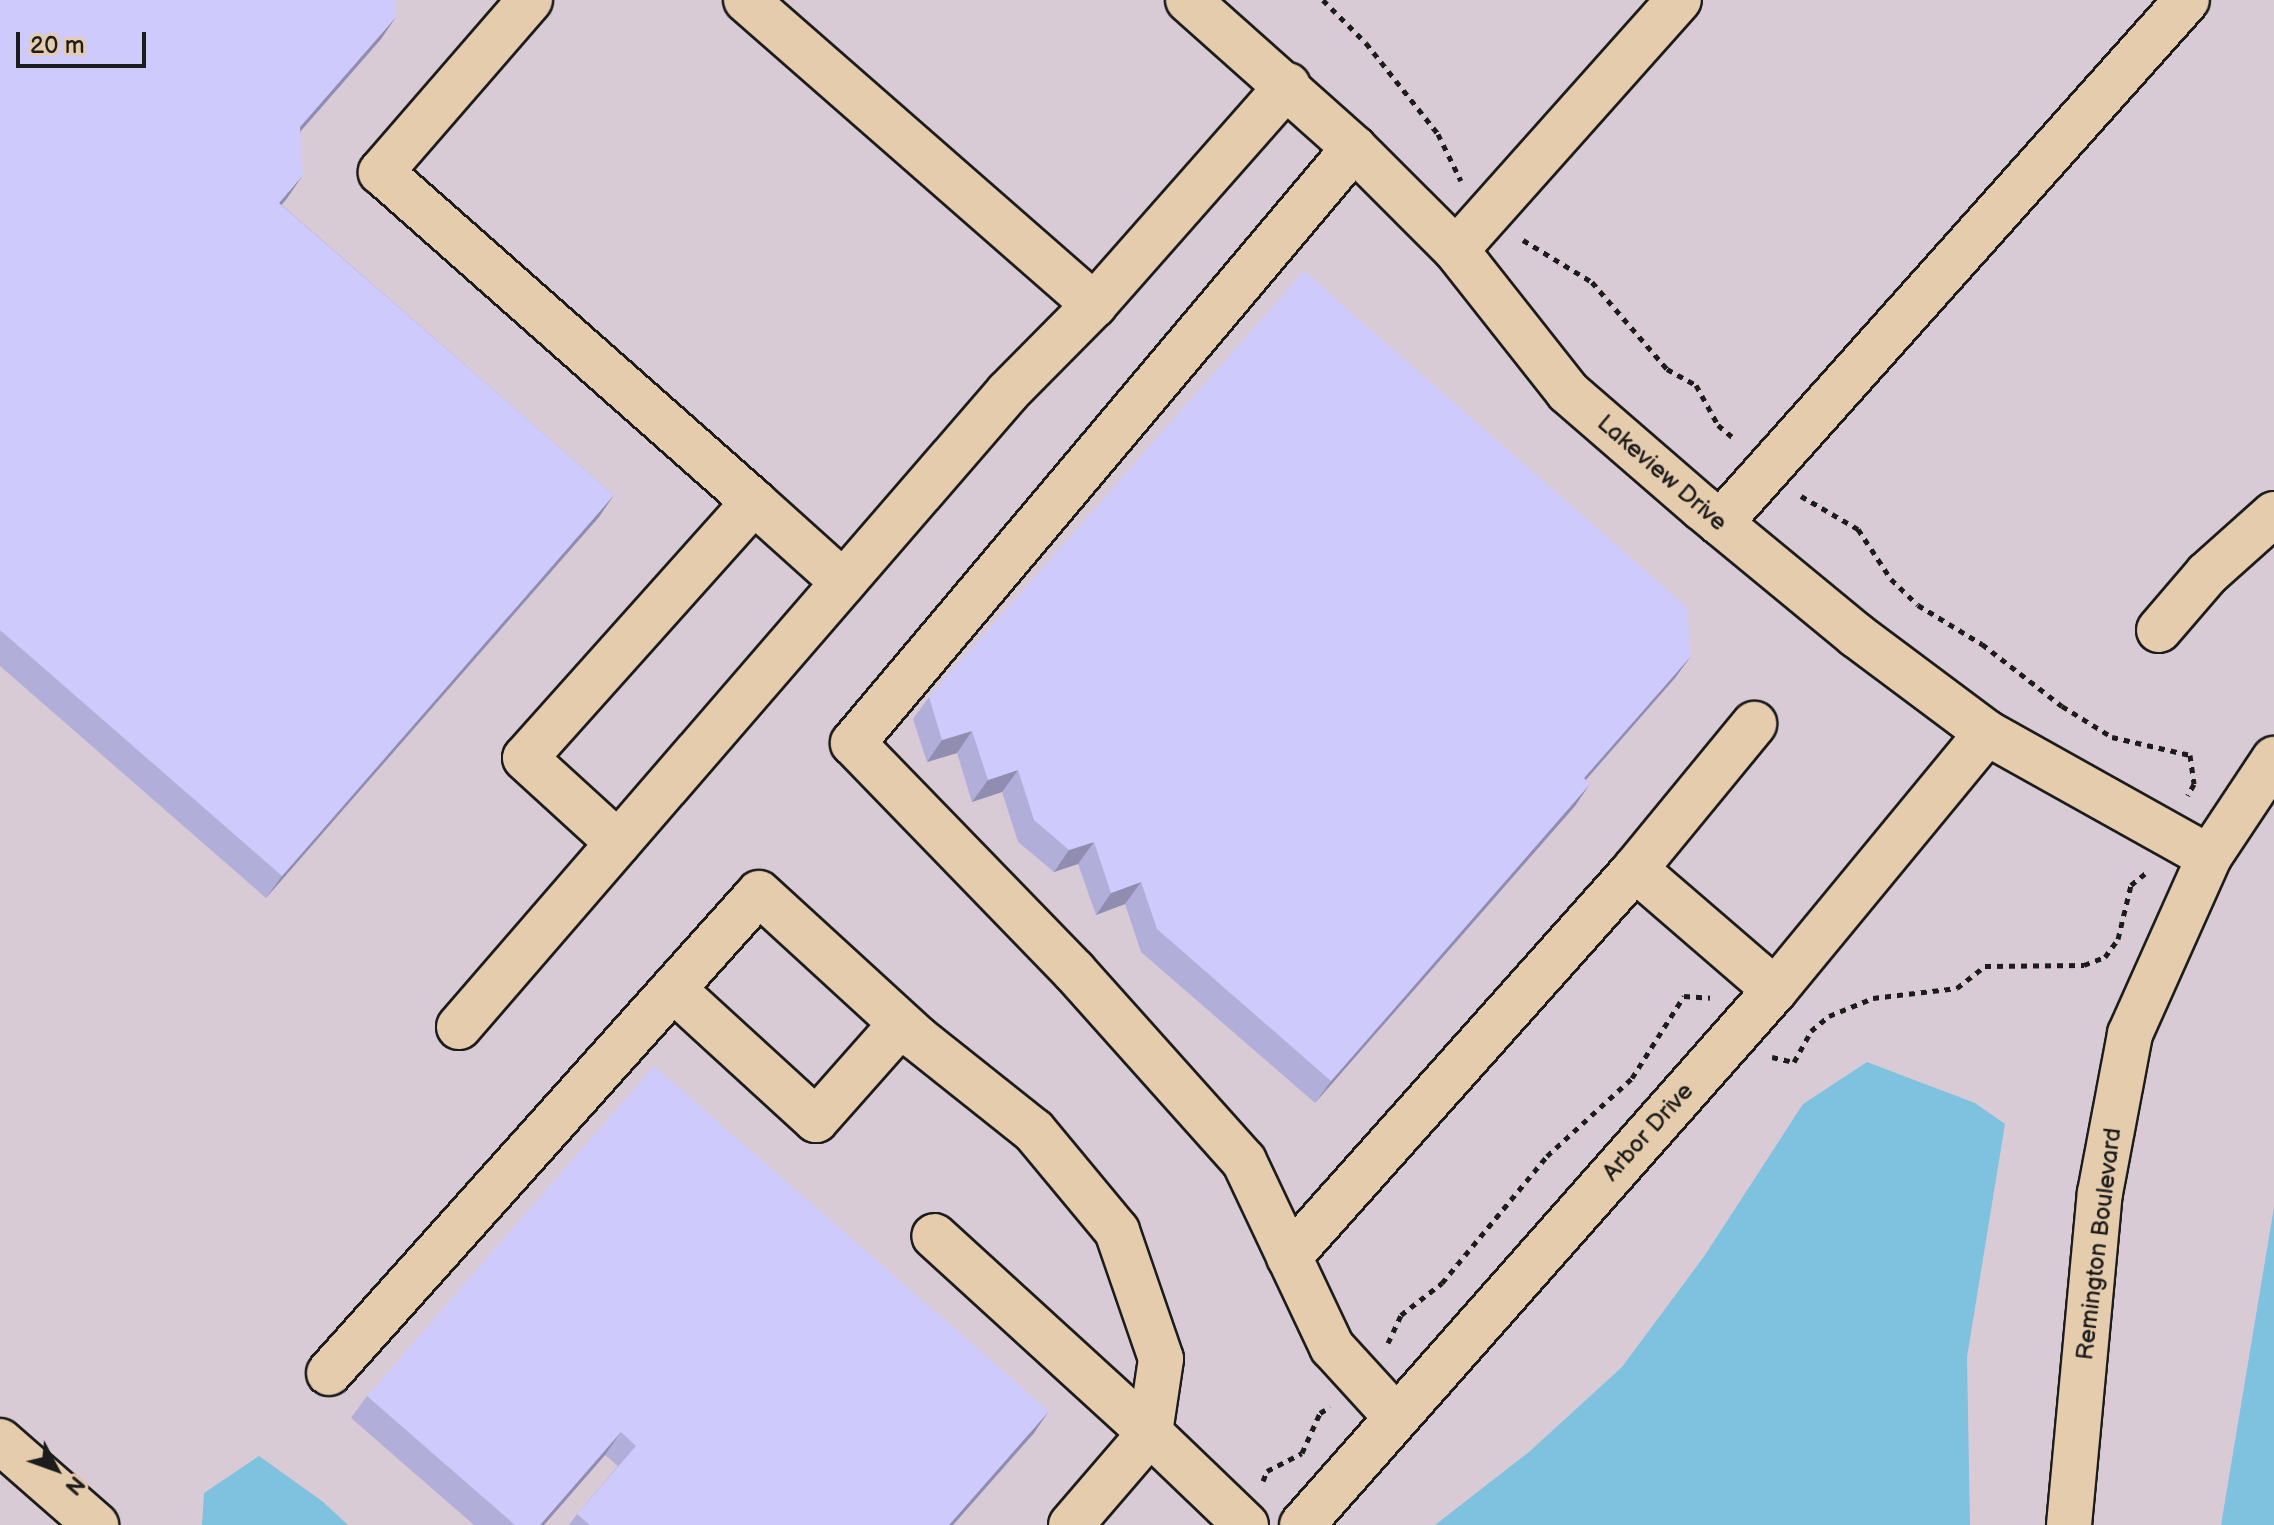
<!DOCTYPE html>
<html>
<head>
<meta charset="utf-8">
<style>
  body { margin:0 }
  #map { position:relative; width:2274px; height:1525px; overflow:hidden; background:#decbc5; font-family:"Balsamiq Sans",sans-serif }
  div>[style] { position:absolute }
  .built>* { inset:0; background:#d9cbd6; transform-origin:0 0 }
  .water>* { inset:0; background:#7fc2e0 }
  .path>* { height:5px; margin-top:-2.5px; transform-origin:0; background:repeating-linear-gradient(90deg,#1c1c1c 0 6px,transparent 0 12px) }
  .roads { filter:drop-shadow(2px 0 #1c1c1c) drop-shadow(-2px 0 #1c1c1c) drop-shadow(0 2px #1c1c1c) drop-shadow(0 -2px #1c1c1c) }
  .minor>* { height:44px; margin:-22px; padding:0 22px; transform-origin:22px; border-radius:22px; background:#e5ccad }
  .wall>* { inset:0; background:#b1aed9 }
  .shaded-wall>* { inset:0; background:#908db0 }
  .building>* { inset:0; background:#cecafc }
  span { translate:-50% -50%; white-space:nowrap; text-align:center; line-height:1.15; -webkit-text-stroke:6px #e5ccad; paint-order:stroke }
  .street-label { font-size:24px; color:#1c1c1c }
  .north { position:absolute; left:16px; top:1429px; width:80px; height:80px; -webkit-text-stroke:6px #e5ccad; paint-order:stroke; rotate:131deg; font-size:22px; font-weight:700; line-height:32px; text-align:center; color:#1c1c1c }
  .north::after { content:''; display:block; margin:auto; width:28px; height:36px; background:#1c1c1c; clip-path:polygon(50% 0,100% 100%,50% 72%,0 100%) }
  .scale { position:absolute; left:16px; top:32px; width:130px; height:36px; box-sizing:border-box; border:4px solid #1c1c1c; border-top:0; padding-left:10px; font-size:24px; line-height:28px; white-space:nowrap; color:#1c1c1c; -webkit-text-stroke:6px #e5ccad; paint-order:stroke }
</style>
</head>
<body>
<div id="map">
  <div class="built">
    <i style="left:0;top:0;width:2274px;height:1525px"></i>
  </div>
  <div class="water">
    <i style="clip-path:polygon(1867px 1062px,1975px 1103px,2005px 1124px,1967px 1357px,1970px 1525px,1435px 1525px,1529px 1452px,1622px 1367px,1705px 1255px,1803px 1104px)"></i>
    <i style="clip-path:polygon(2274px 1207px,2274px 1525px,2221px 1525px)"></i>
    <i style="clip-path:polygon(259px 1456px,322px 1501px,348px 1525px,202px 1525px,204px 1493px)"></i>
  </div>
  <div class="path">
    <i style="left:1323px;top:0;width:61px;rotate:45deg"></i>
    <i style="left:1366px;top:43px;width:116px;rotate:51.6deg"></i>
    <i style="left:1438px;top:134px;width:52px;rotate:63.9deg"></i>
    <i style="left:1523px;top:240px;width:81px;rotate:31.3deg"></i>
    <i style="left:1592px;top:282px;width:115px;rotate:49.2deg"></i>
    <i style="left:1667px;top:369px;width:33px;rotate:29deg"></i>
    <i style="left:1696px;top:385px;width:46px;rotate:61.2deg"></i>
    <i style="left:1718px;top:425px;width:23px;rotate:40deg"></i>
    <i style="left:1801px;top:496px;width:66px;rotate:30.1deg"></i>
    <i style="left:1858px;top:529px;width:60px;rotate:56.6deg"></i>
    <i style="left:1891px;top:579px;width:37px;rotate:44deg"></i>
    <i style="left:1918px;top:605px;width:75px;rotate:31.4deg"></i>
    <i style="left:1982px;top:644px;width:101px;rotate:37.8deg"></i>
    <i style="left:2062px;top:706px;width:59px;rotate:31.8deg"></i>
    <i style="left:2112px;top:737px;width:80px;rotate:13deg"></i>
    <i style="left:2190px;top:755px;width:29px;rotate:82deg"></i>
    <i style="left:2194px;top:784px;width:13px;rotate:119deg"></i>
    <i style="left:1772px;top:1057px;width:23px;rotate:13deg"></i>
    <i style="left:1794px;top:1062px;width:35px;rotate:-61deg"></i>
    <i style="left:1811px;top:1031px;width:23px;rotate:-40deg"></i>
    <i style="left:1829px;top:1016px;width:48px;rotate:-22.2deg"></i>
    <i style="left:1873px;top:998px;width:85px;rotate:-6.8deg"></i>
    <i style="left:1957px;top:988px;width:36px;rotate:-38deg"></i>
    <i style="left:1985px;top:966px;width:99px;rotate:-0.6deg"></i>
    <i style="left:2084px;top:965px;width:22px;rotate:-21deg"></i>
    <i style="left:2105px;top:957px;width:22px;rotate:-54deg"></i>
    <i style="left:2118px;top:939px;width:56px;rotate:-76.5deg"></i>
    <i style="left:2131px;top:885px;width:22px;rotate:-39deg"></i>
    <i style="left:1388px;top:1343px;width:31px;rotate:-65deg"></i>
    <i style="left:1401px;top:1315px;width:52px;rotate:-38deg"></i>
    <i style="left:1442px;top:1283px;width:165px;rotate:-50.4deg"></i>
    <i style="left:1547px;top:1156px;width:115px;rotate:-42.5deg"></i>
    <i style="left:1632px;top:1078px;width:97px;rotate:-57.6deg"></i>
    <i style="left:1684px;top:996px;width:26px;rotate:4deg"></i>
    <i style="left:1263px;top:1481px;width:11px;rotate:-68deg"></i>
    <i style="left:1267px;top:1471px;width:39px;rotate:-27deg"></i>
    <i style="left:1302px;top:1453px;width:44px;rotate:-65.8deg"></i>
    <i style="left:1320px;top:1413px;width:12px;rotate:-31deg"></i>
  </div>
  <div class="roads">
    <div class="minor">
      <i style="left:530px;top:0;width:228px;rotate:130.9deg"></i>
      <i style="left:381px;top:172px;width:498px;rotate:41.5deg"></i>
      <i style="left:754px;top:502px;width:343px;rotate:131.8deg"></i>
      <i style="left:525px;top:758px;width:126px;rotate:42.4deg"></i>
      <i style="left:746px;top:0;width:463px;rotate:41.2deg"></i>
      <i style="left:1188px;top:0;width:222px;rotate:41.7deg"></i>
      <i style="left:1354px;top:148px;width:144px;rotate:45deg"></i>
      <i style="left:1456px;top:250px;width:181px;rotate:51.7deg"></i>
      <i style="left:1568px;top:392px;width:177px;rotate:40.9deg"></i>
      <i style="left:1702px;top:508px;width:200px;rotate:39.5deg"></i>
      <i style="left:1856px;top:635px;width:164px;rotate:36.8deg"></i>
      <i style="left:1987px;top:733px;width:254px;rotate:29.2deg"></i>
      <i style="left:1354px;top:148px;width:778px;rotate:130.1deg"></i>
      <i style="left:853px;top:743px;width:318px;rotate:45.9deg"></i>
      <i style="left:1074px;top:971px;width:255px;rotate:48.2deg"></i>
      <i style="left:1244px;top:1161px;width:206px;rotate:64.7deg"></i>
      <i style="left:1332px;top:1347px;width:95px;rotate:47.6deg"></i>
      <i style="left:1456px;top:250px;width:335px;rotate:-48.3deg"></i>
      <i style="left:754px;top:502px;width:120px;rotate:42deg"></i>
      <i style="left:1720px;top:523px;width:701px;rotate:-48.24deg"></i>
      <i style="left:2159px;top:630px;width:74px;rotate:-49.4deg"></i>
      <i style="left:2207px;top:574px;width:90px;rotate:-41.8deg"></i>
      <i style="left:1635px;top:869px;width:185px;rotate:40.8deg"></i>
      <i style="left:673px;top:989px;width:194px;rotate:42.5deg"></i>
      <i style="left:816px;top:1120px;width:128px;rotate:-48.5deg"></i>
      <i style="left:459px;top:1027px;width:839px;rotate:-49.15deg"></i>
      <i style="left:1008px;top:392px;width:122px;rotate:-45.3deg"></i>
      <i style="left:1094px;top:305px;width:293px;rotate:-48.6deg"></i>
      <i style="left:1289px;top:1257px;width:520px;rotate:-48.27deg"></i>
      <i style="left:1635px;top:869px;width:188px;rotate:-50.6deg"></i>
      <i style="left:329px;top:1373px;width:644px;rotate:-48.14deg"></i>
      <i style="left:759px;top:893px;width:214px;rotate:42.5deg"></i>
      <i style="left:917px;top:1038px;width:149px;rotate:38.5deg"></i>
      <i style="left:1034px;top:1131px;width:130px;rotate:50.3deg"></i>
      <i style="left:1117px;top:1231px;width:135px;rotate:71deg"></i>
      <i style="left:1161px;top:1359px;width:75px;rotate:98.5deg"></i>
      <i style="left:1150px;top:1433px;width:292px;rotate:-137.6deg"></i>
      <i style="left:0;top:1441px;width:128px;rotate:41.2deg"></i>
      <i style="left:1071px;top:1525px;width:121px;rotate:-49.3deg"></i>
      <i style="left:1150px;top:1433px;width:133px;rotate:43.8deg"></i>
      <i style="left:1302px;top:1525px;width:714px;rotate:-48.52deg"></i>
      <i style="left:1775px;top:990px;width:333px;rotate:-50.5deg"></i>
      <i style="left:2069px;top:1525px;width:333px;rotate:-84.7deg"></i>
      <i style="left:2100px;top:1193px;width:162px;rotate:-79.3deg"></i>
      <i style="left:2130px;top:1034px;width:194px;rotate:-65.9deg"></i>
      <i style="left:2209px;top:857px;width:118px;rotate:-56.4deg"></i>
    </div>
  </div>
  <div class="wall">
    <i style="clip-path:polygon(0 0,396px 17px,381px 39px,301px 131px,288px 197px,282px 205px,614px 495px,599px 517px,266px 898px,0 666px)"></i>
    <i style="clip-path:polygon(1691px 656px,1675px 678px,1586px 780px,1575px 806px,1315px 1103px,1141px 952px,1125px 904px,1096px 915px,1078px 864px,1054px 872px,1018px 842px,1002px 792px,972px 802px,957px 753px,927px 762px,913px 719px,929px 697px)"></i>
    <i style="clip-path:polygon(367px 1396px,1034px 1433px,953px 1525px,569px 1525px,577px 1514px,618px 1466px,605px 1455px,544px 1525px,474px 1525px,351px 1418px)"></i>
  </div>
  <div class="shaded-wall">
    <i style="clip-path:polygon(396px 17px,381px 39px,285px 149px,300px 127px)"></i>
    <i style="clip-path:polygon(303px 175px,288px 197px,264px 225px,279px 203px)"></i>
    <i style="clip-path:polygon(614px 495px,599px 517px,266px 898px,282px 876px)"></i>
    <i style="clip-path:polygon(1691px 656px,1675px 678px,1568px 800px,1584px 778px)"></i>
    <i style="clip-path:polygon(972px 731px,957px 753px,927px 762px,942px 740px)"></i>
    <i style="clip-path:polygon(1018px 770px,1002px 792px,972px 802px,988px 780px)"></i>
    <i style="clip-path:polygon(1590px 784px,1575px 806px,1315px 1103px,1331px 1081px)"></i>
    <i style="clip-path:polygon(1094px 842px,1078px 864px,1054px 872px,1069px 850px)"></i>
    <i style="clip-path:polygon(1141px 882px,1125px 904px,1096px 915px,1111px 893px)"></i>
    <i style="clip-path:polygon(1049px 1411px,1034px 1433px,953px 1525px,949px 1525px)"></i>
    <i style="clip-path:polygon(621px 1432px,605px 1455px,544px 1525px,540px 1525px)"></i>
  </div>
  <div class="building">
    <i style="clip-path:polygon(0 0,395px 0,396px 17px,300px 127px,303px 175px,279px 203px,614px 495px,282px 876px,0 630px)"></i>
    <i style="clip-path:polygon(1304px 271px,1687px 607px,1691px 656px,1584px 778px,1590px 784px,1331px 1081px,1157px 929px,1141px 882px,1111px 893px,1094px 842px,1069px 850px,1034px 820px,1018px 770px,988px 780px,972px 731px,942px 740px,929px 697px)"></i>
    <i style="clip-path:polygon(654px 1066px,1049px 1411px,949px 1525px,590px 1525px,577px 1514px,636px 1446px,621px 1432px,540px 1525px,515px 1525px,367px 1396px)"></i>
  </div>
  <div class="street-label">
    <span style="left:1662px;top:473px;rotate:41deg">Lakeview Drive</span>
    <span style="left:1648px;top:1132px;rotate:-48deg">Arbor Drive</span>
    <span style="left:2099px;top:1244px;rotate:-83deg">Remington Boulevard</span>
  </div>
  <div class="north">N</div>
  <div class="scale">20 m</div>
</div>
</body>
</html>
